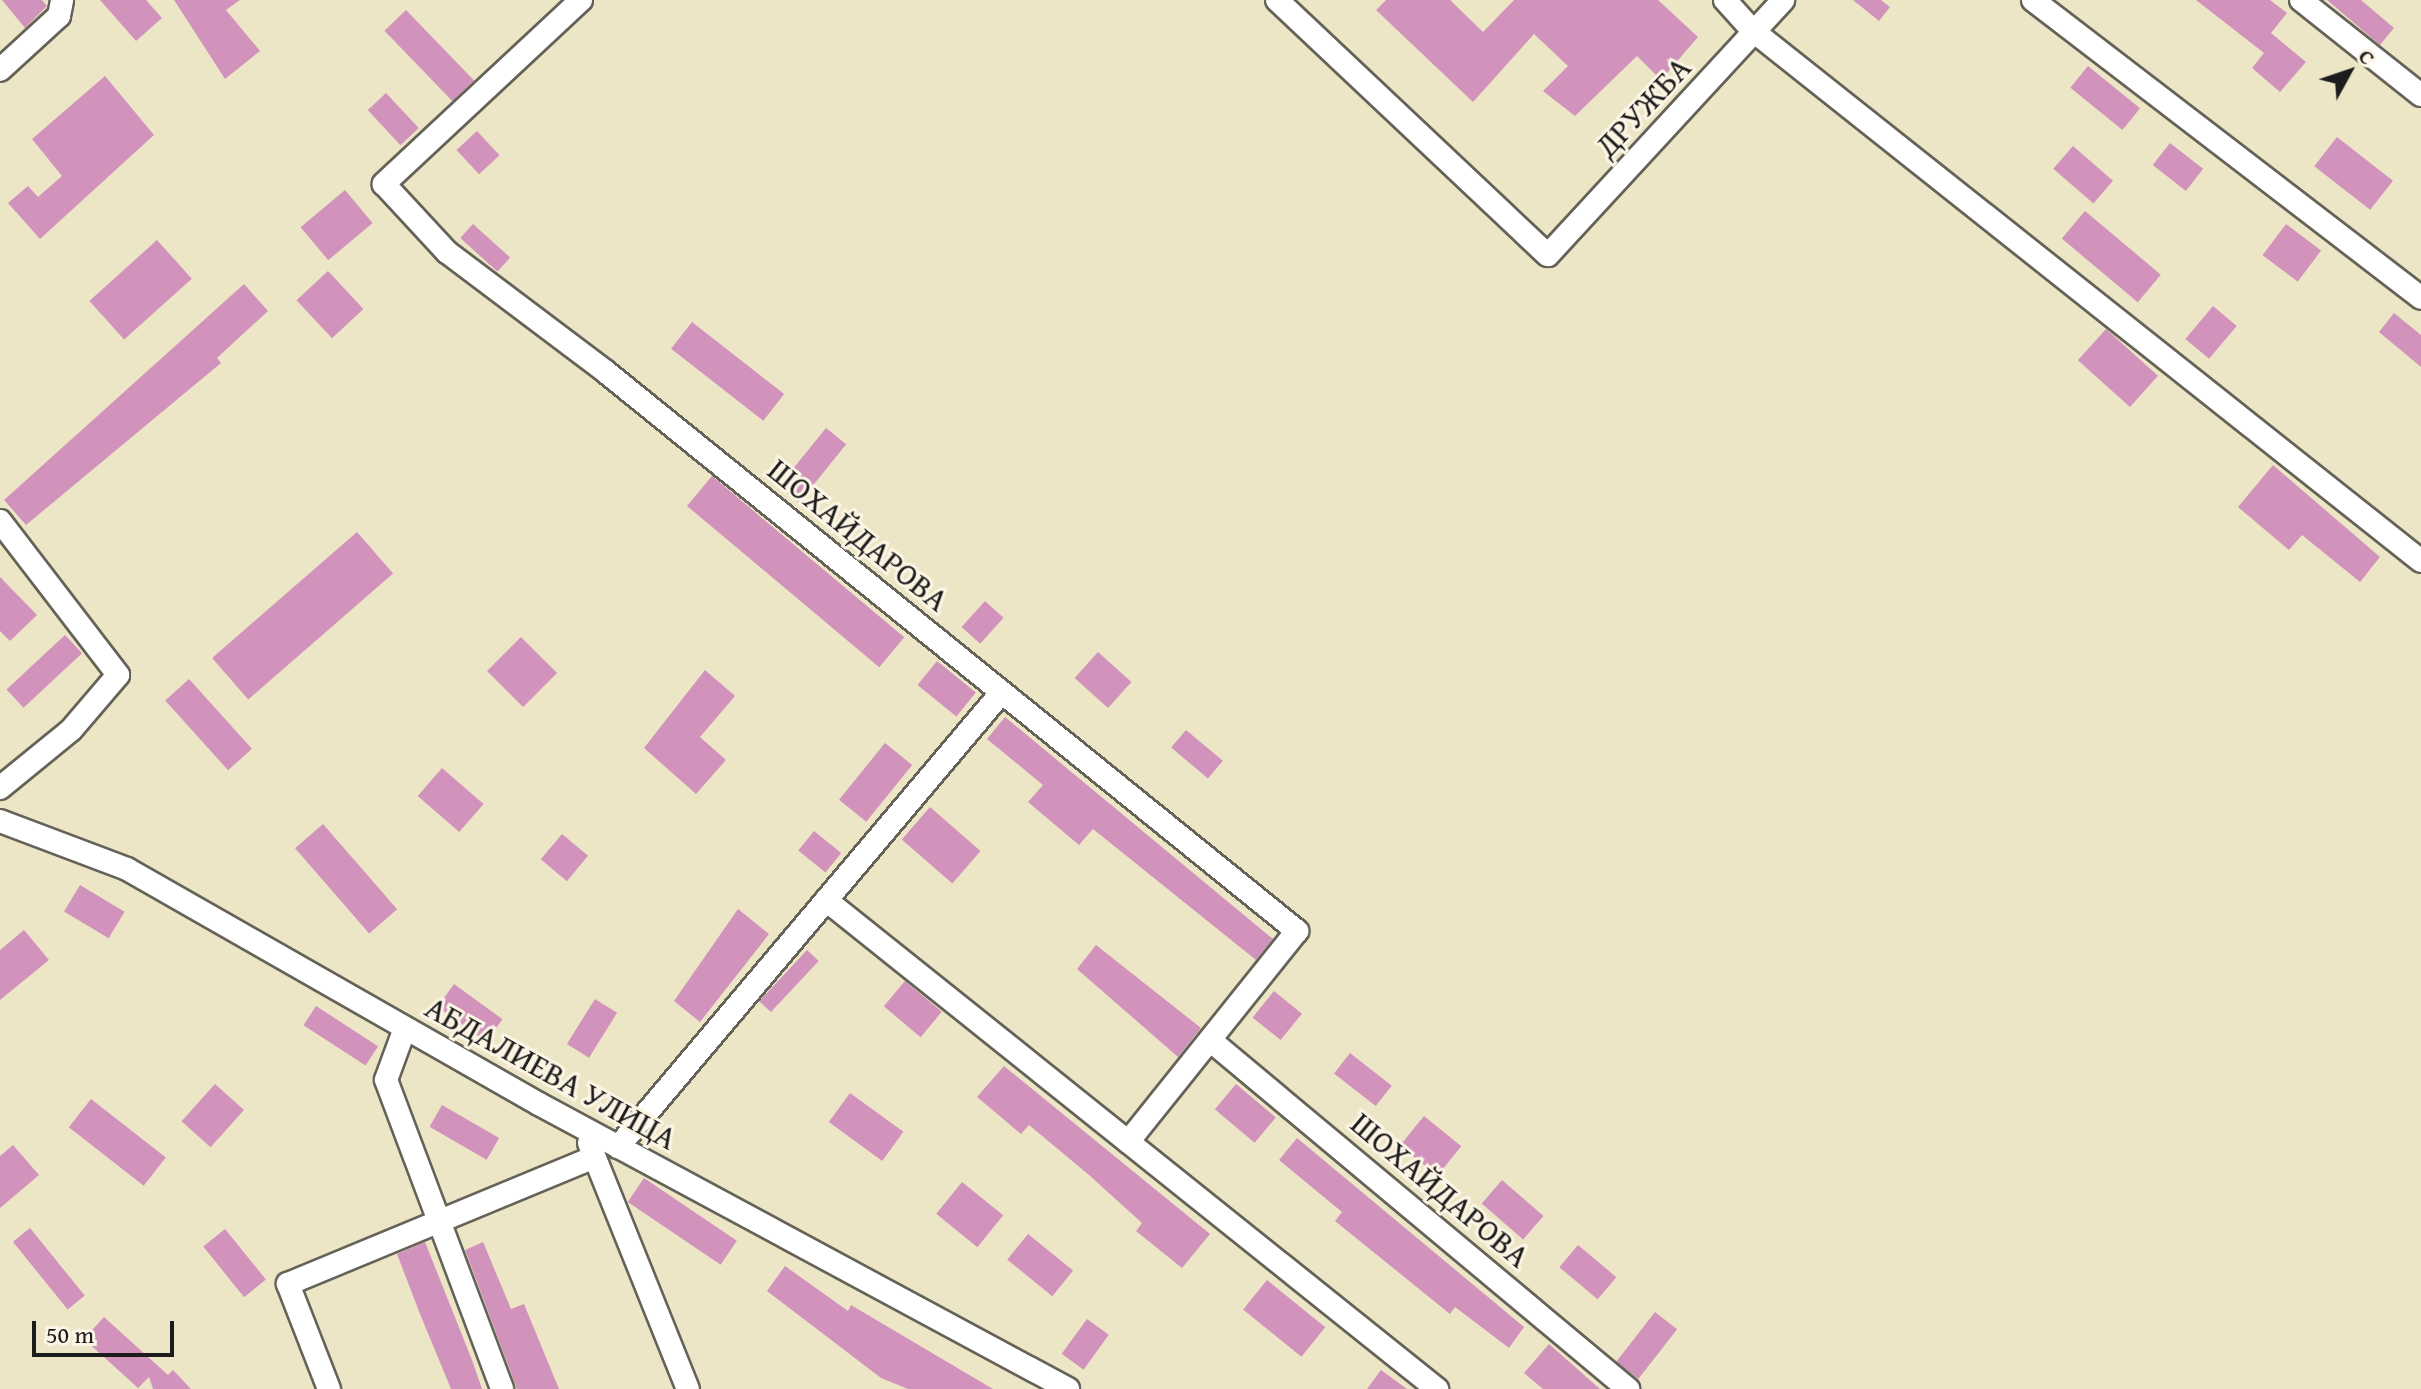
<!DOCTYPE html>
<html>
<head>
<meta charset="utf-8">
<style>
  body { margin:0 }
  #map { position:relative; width:2421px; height:1389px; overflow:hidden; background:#ede6c6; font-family:"Gentium Book Plus",serif }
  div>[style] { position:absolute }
  .building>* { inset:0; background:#d193bc; transform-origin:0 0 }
  .roads { filter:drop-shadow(2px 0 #656358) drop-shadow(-2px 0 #656358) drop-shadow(0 2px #656358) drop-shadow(0 -2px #656358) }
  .street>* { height:22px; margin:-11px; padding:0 11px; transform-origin:11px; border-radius:11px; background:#fff }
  span { translate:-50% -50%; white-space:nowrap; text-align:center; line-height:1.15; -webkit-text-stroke:6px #fcf5e5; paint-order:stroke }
  .street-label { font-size:32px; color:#1c1c1c }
  .north { position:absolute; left:2309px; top:32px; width:80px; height:80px; -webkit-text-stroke:6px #fcf5e5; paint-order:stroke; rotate:50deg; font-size:22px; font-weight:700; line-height:32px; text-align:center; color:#1c1c1c }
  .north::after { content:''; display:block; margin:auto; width:28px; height:36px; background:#1c1c1c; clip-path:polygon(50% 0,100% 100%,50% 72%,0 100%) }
  .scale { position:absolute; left:32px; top:1321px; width:142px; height:36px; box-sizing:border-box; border:4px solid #1c1c1c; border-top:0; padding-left:10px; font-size:24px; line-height:28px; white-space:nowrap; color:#1c1c1c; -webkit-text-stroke:6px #fcf5e5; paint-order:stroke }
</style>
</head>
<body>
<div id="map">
  <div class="building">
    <i style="clip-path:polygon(2px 0,42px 0,47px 6px,25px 28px)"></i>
    <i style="clip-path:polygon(100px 0,146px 0,162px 18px,136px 41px)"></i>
    <i style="clip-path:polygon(174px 0,240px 0,226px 10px,260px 51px,225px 79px)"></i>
    <i style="clip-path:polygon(1386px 0,1450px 0,1483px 32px,1514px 0,1658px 0,1698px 37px,1661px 80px,1637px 56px,1575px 116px,1543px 91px,1568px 66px,1534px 34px,1473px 102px,1376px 10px)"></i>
    <i style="clip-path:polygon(1853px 0,1881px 0,1890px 7px,1879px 21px)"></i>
    <i style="clip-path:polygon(2196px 0,2270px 0,2287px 13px,2271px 33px,2306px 62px,2280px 92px,2252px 68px,2264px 53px)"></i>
    <i style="clip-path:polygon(2327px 0,2361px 0,2394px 28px,2380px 45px)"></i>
    <i style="left:406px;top:10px;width:98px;height:30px;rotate:46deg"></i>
    <i style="left:2088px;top:66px;width:67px;height:28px;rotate:39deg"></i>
    <i style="clip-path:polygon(105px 76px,154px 135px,40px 239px,8px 203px,28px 186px,38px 197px,62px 176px,32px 139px)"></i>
    <i style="left:386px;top:93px;width:48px;height:25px;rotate:47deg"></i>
    <i style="left:477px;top:131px;width:33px;height:28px;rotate:47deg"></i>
    <i style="left:2337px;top:137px;width:71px;height:37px;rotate:38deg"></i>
    <i style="left:2170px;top:143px;width:42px;height:28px;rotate:38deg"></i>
    <i style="left:2073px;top:146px;width:53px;height:30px;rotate:41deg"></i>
    <i style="left:345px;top:190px;width:43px;height:58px;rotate:50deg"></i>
    <i style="left:2085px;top:211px;width:99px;height:36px;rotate:40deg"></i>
    <i style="left:473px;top:224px;width:50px;height:19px;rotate:42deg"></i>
    <i style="left:2286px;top:224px;width:44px;height:39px;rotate:37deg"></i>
    <i style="left:157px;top:240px;width:52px;height:91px;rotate:48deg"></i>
    <i style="left:328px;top:271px;width:52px;height:43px;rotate:47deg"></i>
    <i style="clip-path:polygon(244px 284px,268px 311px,217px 358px,221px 363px,26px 525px,4px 500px)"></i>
    <i style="left:2213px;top:306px;width:31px;height:43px;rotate:40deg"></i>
    <i style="clip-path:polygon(2394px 313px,2421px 335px,2421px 367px,2379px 332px)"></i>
    <i style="left:692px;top:322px;width:117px;height:34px;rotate:38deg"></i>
    <i style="left:2106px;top:329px;width:70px;height:42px;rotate:42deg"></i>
    <i style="left:826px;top:428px;width:26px;height:75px;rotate:39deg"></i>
    <i style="clip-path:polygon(2273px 465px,2380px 557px,2360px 582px,2302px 535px,2289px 550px,2238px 507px)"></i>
    <i style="left:712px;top:476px;width:251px;height:39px;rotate:40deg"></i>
    <i style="left:357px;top:532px;width:55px;height:192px;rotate:49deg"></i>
    <i style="clip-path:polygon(0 577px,37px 615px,10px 641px,0 631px)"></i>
    <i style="left:985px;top:601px;width:25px;height:35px;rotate:42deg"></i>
    <i style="left:65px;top:635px;width:25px;height:80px;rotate:47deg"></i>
    <i style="left:521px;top:637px;width:51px;height:48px;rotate:45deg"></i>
    <i style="left:1098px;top:652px;width:45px;height:35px;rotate:42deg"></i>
    <i style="left:937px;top:661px;width:50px;height:31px;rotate:39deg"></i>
    <i style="clip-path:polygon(705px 670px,735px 696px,700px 737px,726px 760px,696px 794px,644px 748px)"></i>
    <i style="left:189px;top:679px;width:94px;height:32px;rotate:48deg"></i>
    <i style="clip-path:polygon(1005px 717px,1273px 939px,1256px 960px,1093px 829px,1079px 845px,1028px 802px,1043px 785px,987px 739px)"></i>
    <i style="left:1186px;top:730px;width:48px;height:23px;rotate:40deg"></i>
    <i style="left:885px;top:743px;width:35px;height:73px;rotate:39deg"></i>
    <i style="left:442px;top:768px;width:55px;height:37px;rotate:41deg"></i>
    <i style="left:930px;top:807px;width:67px;height:43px;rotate:41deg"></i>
    <i style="left:323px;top:824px;width:113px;height:37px;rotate:49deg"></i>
    <i style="left:814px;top:831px;width:35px;height:25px;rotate:39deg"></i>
    <i style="left:562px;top:834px;width:34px;height:33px;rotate:40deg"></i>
    <i style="left:80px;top:885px;width:52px;height:31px;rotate:31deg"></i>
    <i style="clip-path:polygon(738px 909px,769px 934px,700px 1022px,674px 1001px)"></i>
    <i style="clip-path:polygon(24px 930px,49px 960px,0 1000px,0 950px)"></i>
    <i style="clip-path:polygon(1096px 945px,1201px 1028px,1178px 1057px,1077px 969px)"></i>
    <i style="left:807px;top:950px;width:16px;height:70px;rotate:43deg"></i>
    <i style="left:905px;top:981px;width:48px;height:33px;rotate:40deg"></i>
    <i style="left:454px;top:984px;width:60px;height:28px;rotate:36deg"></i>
    <i style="left:1274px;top:991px;width:36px;height:34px;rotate:39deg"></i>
    <i style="left:595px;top:999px;width:26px;height:53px;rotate:32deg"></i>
    <i style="left:316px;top:1006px;width:74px;height:23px;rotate:33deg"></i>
    <i style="left:1350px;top:1053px;width:53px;height:26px;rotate:38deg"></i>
    <i style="clip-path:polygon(1004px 1066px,1210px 1234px,1182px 1268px,1136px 1231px,1142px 1223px,1089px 1175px,1029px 1125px,1021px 1134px,977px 1097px)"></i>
    <i style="left:215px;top:1084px;width:39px;height:50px;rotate:42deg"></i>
    <i style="left:1236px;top:1084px;width:52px;height:33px;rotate:40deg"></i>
    <i style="left:850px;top:1093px;width:66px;height:36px;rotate:36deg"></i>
    <i style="left:91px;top:1099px;width:95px;height:36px;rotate:38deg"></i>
    <i style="left:442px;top:1105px;width:66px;height:25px;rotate:30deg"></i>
    <i style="left:1424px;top:1116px;width:48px;height:38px;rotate:39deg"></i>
    <i style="clip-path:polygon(1297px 1138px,1524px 1327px,1509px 1348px,1455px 1307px,1450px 1314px,1335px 1221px,1342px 1212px,1279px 1160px)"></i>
    <i style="clip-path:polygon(13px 1145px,39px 1175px,0 1208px,0 1156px)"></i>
    <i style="left:644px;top:1178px;width:112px;height:29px;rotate:34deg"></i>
    <i style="left:1502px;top:1180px;width:55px;height:31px;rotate:41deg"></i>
    <i style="left:962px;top:1182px;width:53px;height:41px;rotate:39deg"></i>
    <i style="left:30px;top:1228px;width:87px;height:22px;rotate:51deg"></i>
    <i style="left:225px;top:1229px;width:65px;height:28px;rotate:51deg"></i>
    <i style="left:1028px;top:1234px;width:58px;height:33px;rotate:39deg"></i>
    <i style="clip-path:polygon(425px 1242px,472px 1360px,482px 1389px,451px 1389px,420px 1314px,397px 1254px)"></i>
    <i style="clip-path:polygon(483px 1242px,511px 1309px,524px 1304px,559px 1389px,517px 1389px,465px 1250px)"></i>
    <i style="left:1578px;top:1245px;width:50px;height:29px;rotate:40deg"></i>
    <i style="clip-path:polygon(785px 1266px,848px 1311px,851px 1305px,993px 1389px,908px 1389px,881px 1378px,767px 1291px)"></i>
    <i style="left:1267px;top:1280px;width:75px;height:38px;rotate:39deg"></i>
    <i style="left:1655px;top:1312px;width:28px;height:63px;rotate:38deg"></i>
    <i style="clip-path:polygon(104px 1317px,168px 1375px,173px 1370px,191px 1389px,153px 1389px,149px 1377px,138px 1388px,84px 1339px)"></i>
    <i style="left:1087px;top:1319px;width:27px;height:43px;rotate:36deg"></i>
    <i style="clip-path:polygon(1549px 1344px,1600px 1389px,1543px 1389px,1524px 1373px)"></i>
    <i style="clip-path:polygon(1381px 1370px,1407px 1389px,1367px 1389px)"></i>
  </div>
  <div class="roads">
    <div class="street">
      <i style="left:581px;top:0;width:270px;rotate:137deg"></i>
      <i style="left:384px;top:184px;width:93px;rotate:47.2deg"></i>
      <i style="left:447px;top:252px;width:199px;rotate:37deg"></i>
      <i style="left:606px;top:372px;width:889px;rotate:38.97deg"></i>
      <i style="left:1297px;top:931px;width:270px;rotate:128.7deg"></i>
      <i style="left:1277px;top:0;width:372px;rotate:43.3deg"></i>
      <i style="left:1548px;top:255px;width:347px;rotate:-47.3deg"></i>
      <i style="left:1725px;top:0;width:40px;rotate:48deg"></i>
      <i style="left:1752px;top:30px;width:854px;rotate:38.44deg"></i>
      <i style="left:2033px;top:0;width:489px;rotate:37.5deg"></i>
      <i style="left:2301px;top:0;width:153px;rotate:38.4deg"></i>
      <i style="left:0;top:70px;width:80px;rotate:-42.5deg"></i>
      <i style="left:59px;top:16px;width:16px;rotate:-79deg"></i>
      <i style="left:0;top:521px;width:194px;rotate:52.5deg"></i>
      <i style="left:118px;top:675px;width:72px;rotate:130.5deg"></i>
      <i style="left:71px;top:730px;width:92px;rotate:140.8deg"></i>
      <i style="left:0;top:821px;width:136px;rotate:20.7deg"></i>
      <i style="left:127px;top:869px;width:474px;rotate:29.7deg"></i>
      <i style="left:539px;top:1104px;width:601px;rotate:28.31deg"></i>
      <i style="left:826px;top:900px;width:783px;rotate:38.67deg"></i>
      <i style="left:405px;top:1028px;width:55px;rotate:110.1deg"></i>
      <i style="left:386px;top:1080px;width:330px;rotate:69.4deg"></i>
      <i style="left:1210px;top:1040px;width:545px;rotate:39.86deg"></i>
      <i style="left:589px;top:1143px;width:265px;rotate:68.1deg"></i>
      <i style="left:618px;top:1147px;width:595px;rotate:-49.84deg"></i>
      <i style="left:329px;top:1389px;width:113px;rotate:-111.3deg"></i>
      <i style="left:288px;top:1284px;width:331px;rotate:-22.5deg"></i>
    </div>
  </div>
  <div class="street-label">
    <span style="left:1643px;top:107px;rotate:-47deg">ДРУЖБА</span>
    <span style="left:858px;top:535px;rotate:39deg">ШОХАЙДАРОВА</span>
    <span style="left:551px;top:1073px;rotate:29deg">АБДАЛИЕВА УЛИЦА</span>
    <span style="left:1440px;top:1190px;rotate:40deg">ШОХАЙДАРОВА</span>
  </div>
  <div class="north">С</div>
  <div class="scale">50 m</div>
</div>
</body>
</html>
